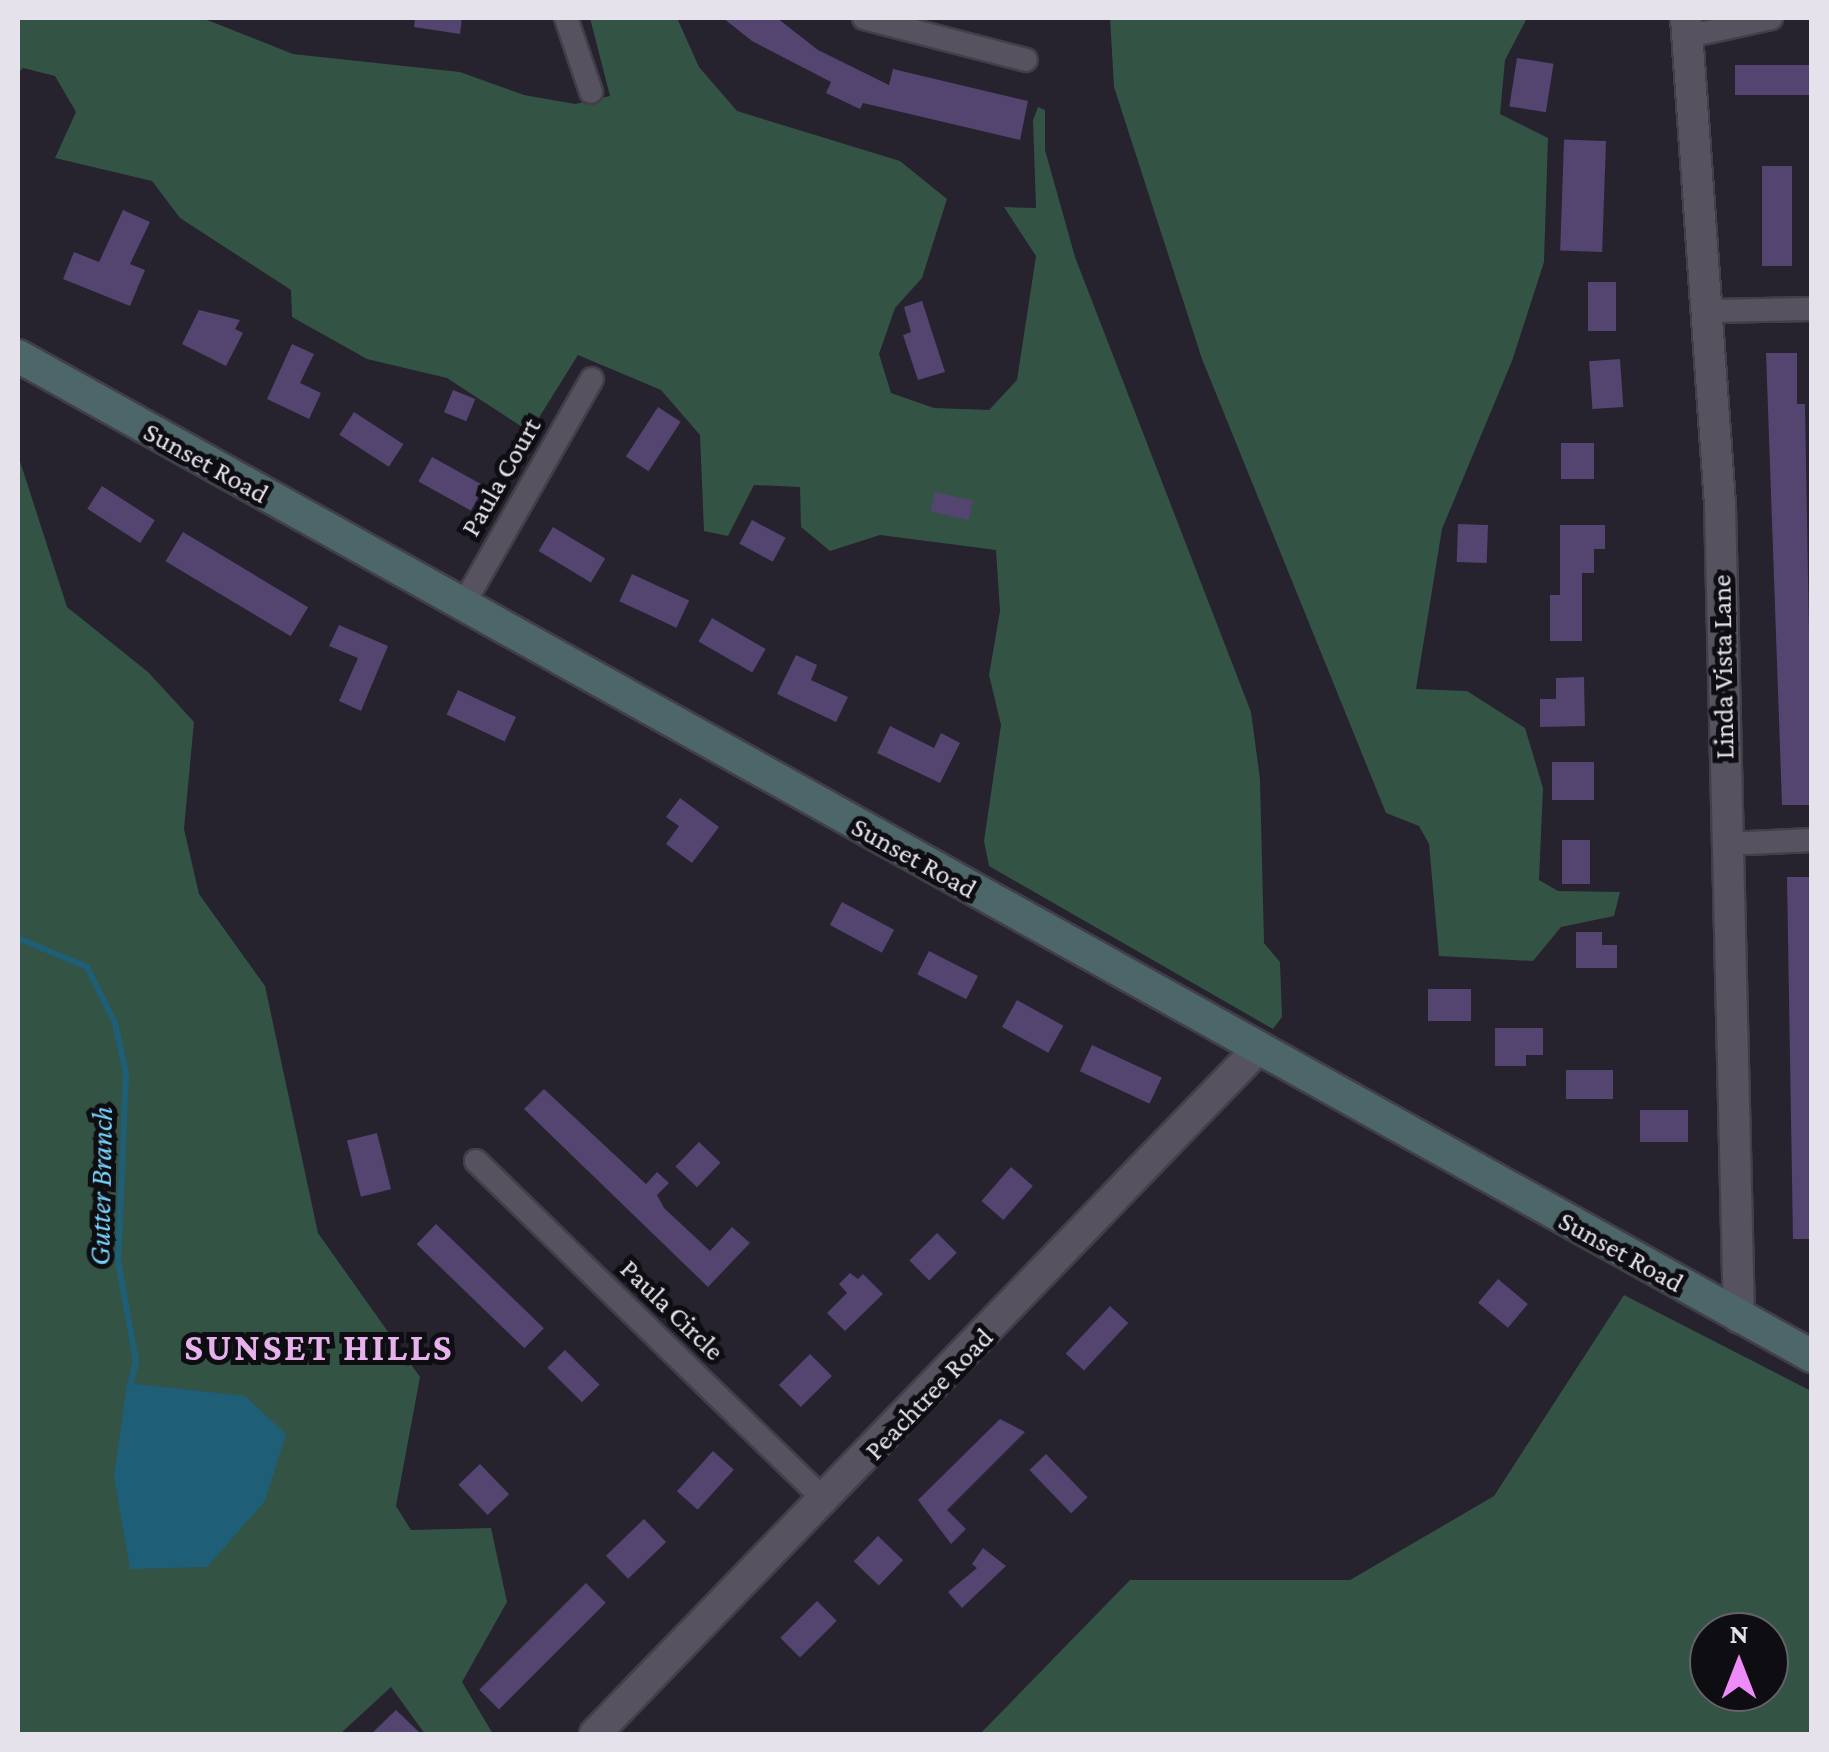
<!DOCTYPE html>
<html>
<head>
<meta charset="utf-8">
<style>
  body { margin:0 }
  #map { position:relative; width:1829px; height:1752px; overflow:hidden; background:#26222e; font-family:"Crimson Pro",serif }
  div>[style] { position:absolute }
  .green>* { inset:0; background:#335344 }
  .water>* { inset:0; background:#1f5e77 }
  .stream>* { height:6px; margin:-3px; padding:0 3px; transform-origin:3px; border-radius:3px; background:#1f5e77 }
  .building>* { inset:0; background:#534470; transform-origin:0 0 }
  .roads { filter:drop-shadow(2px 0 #423f49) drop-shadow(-2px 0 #423f49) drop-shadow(0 2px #423f49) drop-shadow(0 -2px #423f49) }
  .minor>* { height:22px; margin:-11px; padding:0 11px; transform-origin:11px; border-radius:11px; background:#575260 }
  .tertiary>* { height:30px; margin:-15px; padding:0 15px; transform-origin:15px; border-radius:15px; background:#575260 }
  .secondary>* { height:32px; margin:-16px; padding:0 16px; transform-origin:16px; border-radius:16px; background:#4c666a }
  span { translate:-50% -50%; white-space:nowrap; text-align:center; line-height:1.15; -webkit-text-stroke:10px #0e0d12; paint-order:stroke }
  .street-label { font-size:28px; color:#e5e2eb }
  .water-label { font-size:30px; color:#78d4fc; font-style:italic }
  .district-label { font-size:38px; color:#e7b1ec; font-weight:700; letter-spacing:2.5px }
  .frame { position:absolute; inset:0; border:20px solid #e5e2eb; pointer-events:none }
  .north { position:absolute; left:1689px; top:1612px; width:100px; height:100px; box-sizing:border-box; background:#0e0d12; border:2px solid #646269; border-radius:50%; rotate:0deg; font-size:28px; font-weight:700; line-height:40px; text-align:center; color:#e5e2eb }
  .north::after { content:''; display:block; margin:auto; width:35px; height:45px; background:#ee8bf8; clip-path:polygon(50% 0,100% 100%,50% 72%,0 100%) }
</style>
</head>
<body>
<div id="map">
  <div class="green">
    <i style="clip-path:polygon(18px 18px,202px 18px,293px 54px,460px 72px,524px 95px,575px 104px,610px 96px,590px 18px,677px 18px,699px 67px,737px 111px,900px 161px,947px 199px,922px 278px,895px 308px,879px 354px,891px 393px,934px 408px,989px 410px,1017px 380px,1036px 256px,1004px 207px,1036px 208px,1033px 120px,1038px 107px,1045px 110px,1045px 150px,1075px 257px,1251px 712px,1260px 779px,1264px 943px,1280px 962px,1282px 1017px,1273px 1029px,989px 866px,984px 841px,1001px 725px,989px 675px,1000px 611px,996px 550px,880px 535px,830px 551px,801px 527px,800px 487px,754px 485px,728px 536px,704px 531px,700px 435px,661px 390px,578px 355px,530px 432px,447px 378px,367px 359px,292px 317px,291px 290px,180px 218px,152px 181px,55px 158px,76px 112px,55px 76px,23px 68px,18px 73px)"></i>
    <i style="clip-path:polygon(1110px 18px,1527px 18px,1505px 60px,1500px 114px,1548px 138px,1544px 262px,1512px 361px,1442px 529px,1416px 689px,1467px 691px,1525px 728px,1543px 788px,1539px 880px,1558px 891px,1620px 892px,1614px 916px,1561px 927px,1533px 961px,1439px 956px,1429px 844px,1419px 826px,1386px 813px,1202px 359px,1114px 87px)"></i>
    <i style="clip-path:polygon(18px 455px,67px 607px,148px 672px,194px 722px,184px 829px,199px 894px,265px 986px,318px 1233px,420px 1377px,396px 1506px,411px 1530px,491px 1528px,507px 1602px,462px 1682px,493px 1734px,425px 1734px,391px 1687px,340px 1734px,18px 1734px)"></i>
    <i style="clip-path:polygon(evenodd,1624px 1295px,1811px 1391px,1811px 1734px,980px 1734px,1130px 1580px,1350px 1580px,1494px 1496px,1624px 1295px,1709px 1632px,1769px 1632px,1769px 1692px,1709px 1692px,1709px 1632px)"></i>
  </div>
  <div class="water">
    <i style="clip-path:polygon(127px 1383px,245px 1396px,286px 1434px,265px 1501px,207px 1567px,130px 1569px,114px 1477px)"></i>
  </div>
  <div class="stream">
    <i style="left:18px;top:938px;width:75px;rotate:22.8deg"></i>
    <i style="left:87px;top:967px;width:63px;rotate:63.4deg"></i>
    <i style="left:115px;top:1023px;width:51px;rotate:77.6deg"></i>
    <i style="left:126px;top:1073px;width:188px;rotate:92.4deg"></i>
    <i style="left:118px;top:1261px;width:102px;rotate:79.8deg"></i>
    <i style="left:136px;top:1361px;width:28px;rotate:103deg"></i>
  </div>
  <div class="building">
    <i style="clip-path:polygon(415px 18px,462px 18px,460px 34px,414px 27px)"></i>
    <i style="clip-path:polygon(723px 18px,777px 18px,818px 50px,889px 85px,893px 69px,1028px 101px,1020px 140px,863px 103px,860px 109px,826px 93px,831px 82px,752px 41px)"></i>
    <i style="left:1517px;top:58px;width:37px;height:49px;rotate:9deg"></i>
    <i style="left:1812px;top:65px;width:30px;height:77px;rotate:90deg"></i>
    <i style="left:1606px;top:141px;width:111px;height:42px;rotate:92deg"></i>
    <i style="left:1762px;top:166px;width:30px;height:100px"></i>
    <i style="clip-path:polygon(123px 210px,150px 222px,130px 264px,145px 270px,130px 306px,63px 279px,74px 252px,99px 262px)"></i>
    <i style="left:1588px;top:282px;width:28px;height:49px"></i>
    <i style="clip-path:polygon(922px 301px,945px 372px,918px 380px,903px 335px,911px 332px,904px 307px)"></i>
    <i style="clip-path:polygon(199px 310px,240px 320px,235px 329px,243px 333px,226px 366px,182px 344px)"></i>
    <i style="clip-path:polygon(292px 344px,314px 354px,300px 383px,321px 393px,309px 419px,267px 399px)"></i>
    <i style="clip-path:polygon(1766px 353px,1797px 353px,1797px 404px,1805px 404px,1812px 805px,1782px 805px)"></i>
    <i style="left:1620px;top:359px;width:48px;height:31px;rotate:86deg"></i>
    <i style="left:453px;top:390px;width:24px;height:24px;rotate:22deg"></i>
    <i style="left:658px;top:407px;width:27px;height:59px;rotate:33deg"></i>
    <i style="left:354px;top:412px;width:59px;height:27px;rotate:33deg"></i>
    <i style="left:1561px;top:443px;width:33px;height:36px"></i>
    <i style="left:432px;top:457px;width:60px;height:28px;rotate:29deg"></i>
    <i style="left:102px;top:486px;width:63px;height:27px;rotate:33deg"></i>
    <i style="left:935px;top:492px;width:39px;height:20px;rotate:13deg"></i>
    <i style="left:752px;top:520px;width:38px;height:27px;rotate:28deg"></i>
    <i style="left:1458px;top:524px;width:30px;height:38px;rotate:2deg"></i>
    <i style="clip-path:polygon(1560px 525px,1605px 525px,1605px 549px,1594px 549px,1594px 573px,1582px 573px,1582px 641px,1550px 641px,1550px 595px,1560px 595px)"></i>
    <i style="left:553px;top:527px;width:61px;height:28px;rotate:31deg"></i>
    <i style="left:183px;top:532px;width:146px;height:34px;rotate:31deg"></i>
    <i style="left:632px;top:574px;width:63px;height:30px;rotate:25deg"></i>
    <i style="left:712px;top:618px;width:62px;height:27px;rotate:30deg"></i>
    <i style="clip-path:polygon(339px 625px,388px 646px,361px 711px,339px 701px,358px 658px,329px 646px)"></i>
    <i style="clip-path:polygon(796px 655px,817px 665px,811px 680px,848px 697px,836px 722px,777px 694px)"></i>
    <i style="clip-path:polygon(1584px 677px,1585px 726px,1540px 727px,1540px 699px,1556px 699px,1556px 678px)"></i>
    <i style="left:458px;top:690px;width:64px;height:27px;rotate:25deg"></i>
    <i style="clip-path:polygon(890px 726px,934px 748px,941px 733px,960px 743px,940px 783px,877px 753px)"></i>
    <i style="left:1552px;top:762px;width:42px;height:38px"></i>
    <i style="clip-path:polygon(680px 798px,719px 827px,692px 863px,666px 844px,679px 826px,666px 817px)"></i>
    <i style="left:1562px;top:840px;width:28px;height:44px"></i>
    <i style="clip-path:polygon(1787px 877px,1812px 877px,1812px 1239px,1793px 1239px)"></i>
    <i style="left:842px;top:902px;width:59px;height:26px;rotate:28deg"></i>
    <i style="clip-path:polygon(1576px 932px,1602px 932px,1602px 945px,1617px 945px,1617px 968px,1576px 968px)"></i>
    <i style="left:929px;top:951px;width:55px;height:26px;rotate:27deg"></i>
    <i style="left:1428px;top:989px;width:43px;height:32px"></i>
    <i style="left:1017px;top:1000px;width:53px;height:31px;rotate:29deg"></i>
    <i style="clip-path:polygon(1495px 1028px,1543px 1028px,1543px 1055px,1526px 1055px,1526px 1066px,1495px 1066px)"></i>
    <i style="left:1092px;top:1045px;width:77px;height:29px;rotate:25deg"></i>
    <i style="left:1566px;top:1070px;width:47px;height:29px"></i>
    <i style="clip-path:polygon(544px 1089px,646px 1184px,657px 1172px,669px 1183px,657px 1195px,664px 1208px,710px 1251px,732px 1227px,750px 1243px,708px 1287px,524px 1109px)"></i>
    <i style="left:1640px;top:1110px;width:48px;height:32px"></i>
    <i style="left:377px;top:1133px;width:58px;height:31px;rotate:76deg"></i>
    <i style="left:699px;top:1142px;width:30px;height:34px;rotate:44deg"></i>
    <i style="left:1011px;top:1167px;width:29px;height:45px;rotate:41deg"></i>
    <i style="left:436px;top:1224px;width:150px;height:28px;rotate:44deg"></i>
    <i style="left:937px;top:1233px;width:28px;height:39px;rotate:45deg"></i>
    <i style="clip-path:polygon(850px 1273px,858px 1279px,863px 1274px,883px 1294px,845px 1331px,827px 1313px,847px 1293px,839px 1284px)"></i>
    <i style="left:1498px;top:1279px;width:39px;height:31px;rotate:40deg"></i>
    <i style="left:1110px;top:1306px;width:25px;height:65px;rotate:43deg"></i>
    <i style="left:565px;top:1350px;width:49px;height:25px;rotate:45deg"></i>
    <i style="left:810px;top:1354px;width:31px;height:44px;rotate:45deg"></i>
    <i style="clip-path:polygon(1000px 1419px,1025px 1432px,947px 1510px,966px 1529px,951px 1544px,918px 1500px)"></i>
    <i style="left:713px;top:1451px;width:28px;height:54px;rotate:42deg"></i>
    <i style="left:1046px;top:1454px;width:60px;height:23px;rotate:46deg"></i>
    <i style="left:480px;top:1464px;width:42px;height:30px;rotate:46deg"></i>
    <i style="left:644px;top:1519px;width:32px;height:53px;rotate:46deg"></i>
    <i style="left:878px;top:1536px;width:35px;height:35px;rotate:44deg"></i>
    <i style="clip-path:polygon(983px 1548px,1006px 1566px,962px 1608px,948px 1592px,977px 1568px,972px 1564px)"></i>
    <i style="left:586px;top:1583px;width:28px;height:151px;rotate:45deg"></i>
    <i style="left:817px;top:1601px;width:28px;height:52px;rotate:45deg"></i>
    <i style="clip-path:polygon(396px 1710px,421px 1734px,371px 1734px)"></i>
  </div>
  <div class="roads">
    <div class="minor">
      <i style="left:566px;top:18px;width:78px;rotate:71.3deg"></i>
      <i style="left:864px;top:18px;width:167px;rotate:14.5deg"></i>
      <i style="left:1690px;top:36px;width:83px;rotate:-12.5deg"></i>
      <i style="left:1711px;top:311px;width:101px;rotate:-1.1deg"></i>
      <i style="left:463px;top:605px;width:260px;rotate:-60.3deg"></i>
      <i style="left:1727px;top:844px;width:85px;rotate:-2.7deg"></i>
      <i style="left:476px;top:1161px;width:488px;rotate:44.2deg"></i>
    </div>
    <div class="tertiary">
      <i style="left:1686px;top:18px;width:489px;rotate:86deg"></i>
      <i style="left:1720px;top:506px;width:812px;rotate:88.66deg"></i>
      <i style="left:595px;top:1734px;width:953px;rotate:-45.94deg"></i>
    </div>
    <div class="secondary">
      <i style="left:18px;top:356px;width:2054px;rotate:29.14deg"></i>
    </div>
  </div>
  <div class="street-label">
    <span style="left:206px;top:463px;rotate:29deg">Sunset Road</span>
    <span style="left:501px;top:477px;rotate:-60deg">Paula Court</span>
    <span style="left:1723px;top:667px;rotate:-91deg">Linda Vista Lane</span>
    <span style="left:914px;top:858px;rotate:29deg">Sunset Road</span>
    <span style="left:1621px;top:1252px;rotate:29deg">Sunset Road</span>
    <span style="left:672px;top:1310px;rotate:44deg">Paula Circle</span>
    <span style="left:929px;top:1394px;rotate:-46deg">Peachtree Road</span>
  </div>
  <div class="water-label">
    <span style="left:101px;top:1186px;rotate:-89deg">Gutter Branch</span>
  </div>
  <div class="district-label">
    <span style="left:319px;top:1348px">SUNSET HILLS</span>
  </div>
  <div class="frame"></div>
  <div class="north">N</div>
</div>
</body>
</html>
